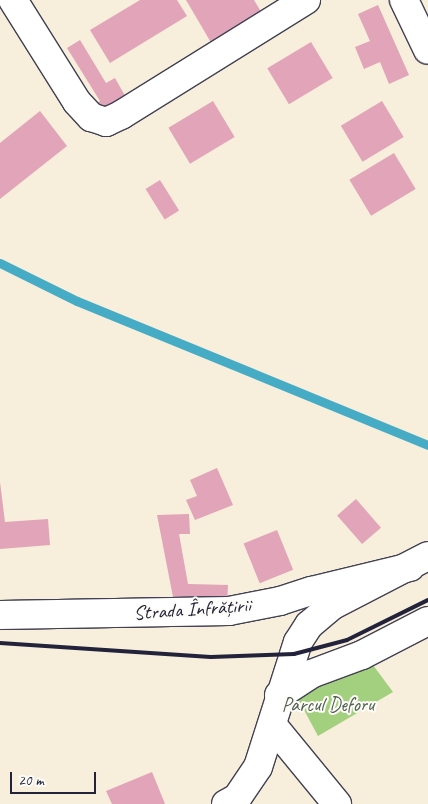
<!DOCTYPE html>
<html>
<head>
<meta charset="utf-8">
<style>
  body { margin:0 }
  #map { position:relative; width:428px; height:804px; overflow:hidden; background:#f7eedb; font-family:Caveat,sans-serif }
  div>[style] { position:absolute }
  .green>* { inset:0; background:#a3d07e }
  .stream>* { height:9px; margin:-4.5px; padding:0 4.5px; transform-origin:4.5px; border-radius:4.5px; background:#46acc6 }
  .building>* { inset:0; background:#e1a4b8; transform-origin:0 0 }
  .roads { filter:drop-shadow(1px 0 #424153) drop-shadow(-1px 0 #424153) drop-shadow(0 1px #424153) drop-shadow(0 -1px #424153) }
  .minor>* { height:28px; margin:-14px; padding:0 14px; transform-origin:14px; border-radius:14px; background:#fff }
  .rail>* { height:4px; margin:-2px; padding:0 2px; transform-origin:2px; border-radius:2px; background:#22223b }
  span { translate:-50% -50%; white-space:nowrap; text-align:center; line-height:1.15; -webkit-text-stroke:4px #fdfcf7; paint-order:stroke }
  .street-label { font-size:20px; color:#22223b }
  .park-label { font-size:20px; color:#4f5f52 }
  .scale { position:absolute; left:10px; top:772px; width:86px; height:22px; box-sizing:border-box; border:2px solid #22223b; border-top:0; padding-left:6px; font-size:15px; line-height:18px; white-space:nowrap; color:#22223b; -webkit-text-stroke:4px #fdfcf7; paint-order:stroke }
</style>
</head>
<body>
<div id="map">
  <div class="green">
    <i style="clip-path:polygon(370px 661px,393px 692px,318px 736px,295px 693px)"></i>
  </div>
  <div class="stream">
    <i style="left:0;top:263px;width:86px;rotate:26.3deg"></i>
    <i style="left:77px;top:301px;width:379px;rotate:22.3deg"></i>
  </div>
  <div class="building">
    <i style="clip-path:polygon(140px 0,177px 0,187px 16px,110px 63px,90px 30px)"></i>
    <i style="clip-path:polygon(186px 0,254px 0,266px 20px,216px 51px)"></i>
    <i style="clip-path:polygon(378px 5px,409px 75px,389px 84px,380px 62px,364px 69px,355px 47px,370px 41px,358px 14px)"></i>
    <i style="clip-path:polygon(80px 40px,106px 83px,115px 78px,128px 101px,102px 117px,94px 105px,100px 101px,67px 48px)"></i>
    <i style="left:311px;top:42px;width:42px;height:51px;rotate:59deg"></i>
    <i style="left:213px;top:101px;width:42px;height:52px;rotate:59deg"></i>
    <i style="left:382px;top:101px;width:42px;height:48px;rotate:59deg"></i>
    <i style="clip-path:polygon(40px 111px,67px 146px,0 199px,0 143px)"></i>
    <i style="left:394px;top:153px;width:42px;height:52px;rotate:59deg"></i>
    <i style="left:160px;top:180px;width:36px;height:17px;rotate:58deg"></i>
    <i style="clip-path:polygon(217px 468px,233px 505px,195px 520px,186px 500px,197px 496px,190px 480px)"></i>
    <i style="clip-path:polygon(0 482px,5px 522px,48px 519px,50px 545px,0 549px)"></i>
    <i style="left:356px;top:499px;width:38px;height:25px;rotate:49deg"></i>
    <i style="clip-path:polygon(189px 514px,190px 534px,179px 534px,188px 584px,228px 585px,227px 604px,174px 602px,157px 515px)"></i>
    <i style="left:277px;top:530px;width:43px;height:36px;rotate:68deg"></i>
    <i style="clip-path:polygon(152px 772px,165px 804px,112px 804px,106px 791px)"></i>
  </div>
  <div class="roads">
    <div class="minor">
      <i style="left:13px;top:0;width:120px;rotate:57.9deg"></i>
      <i style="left:77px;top:102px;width:21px;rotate:47deg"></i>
      <i style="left:91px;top:117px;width:16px;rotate:18deg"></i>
      <i style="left:106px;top:122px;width:17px;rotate:-25deg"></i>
      <i style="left:121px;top:115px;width:218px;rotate:-31.9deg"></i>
      <i style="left:404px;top:0;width:55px;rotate:64.4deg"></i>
      <i style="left:0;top:615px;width:229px;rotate:-1deg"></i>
      <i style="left:229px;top:611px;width:52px;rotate:-11.1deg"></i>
      <i style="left:280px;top:601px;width:33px;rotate:-18deg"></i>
      <i style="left:311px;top:591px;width:102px;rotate:-13.6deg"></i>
      <i style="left:279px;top:695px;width:38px;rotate:-33deg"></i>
      <i style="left:311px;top:674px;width:54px;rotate:-20.4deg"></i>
      <i style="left:362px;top:655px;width:74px;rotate:-27.3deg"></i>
      <i style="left:273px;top:726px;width:101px;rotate:50.6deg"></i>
      <i style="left:226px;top:804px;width:13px;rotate:-29deg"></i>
      <i style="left:237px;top:798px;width:37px;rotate:-56deg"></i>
      <i style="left:258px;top:767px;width:131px;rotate:-72.3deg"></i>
      <i style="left:298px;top:642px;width:20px;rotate:-57deg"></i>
      <i style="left:309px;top:625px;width:31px;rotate:-40deg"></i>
      <i style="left:333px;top:605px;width:107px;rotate:-27.3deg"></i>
    </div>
  </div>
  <div class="rail">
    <i style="left:0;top:643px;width:211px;rotate:3.8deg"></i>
    <i style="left:211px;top:657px;width:83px;rotate:-2.1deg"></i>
    <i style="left:294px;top:654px;width:55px;rotate:-14.8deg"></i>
    <i style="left:347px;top:640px;width:90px;rotate:-26.3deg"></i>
  </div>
  <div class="street-label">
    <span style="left:192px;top:609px;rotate:-4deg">Strada Înfrățirii</span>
  </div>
  <div class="park-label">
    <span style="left:328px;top:704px">Parcul Deforu</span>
  </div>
  <div class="scale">20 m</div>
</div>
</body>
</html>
